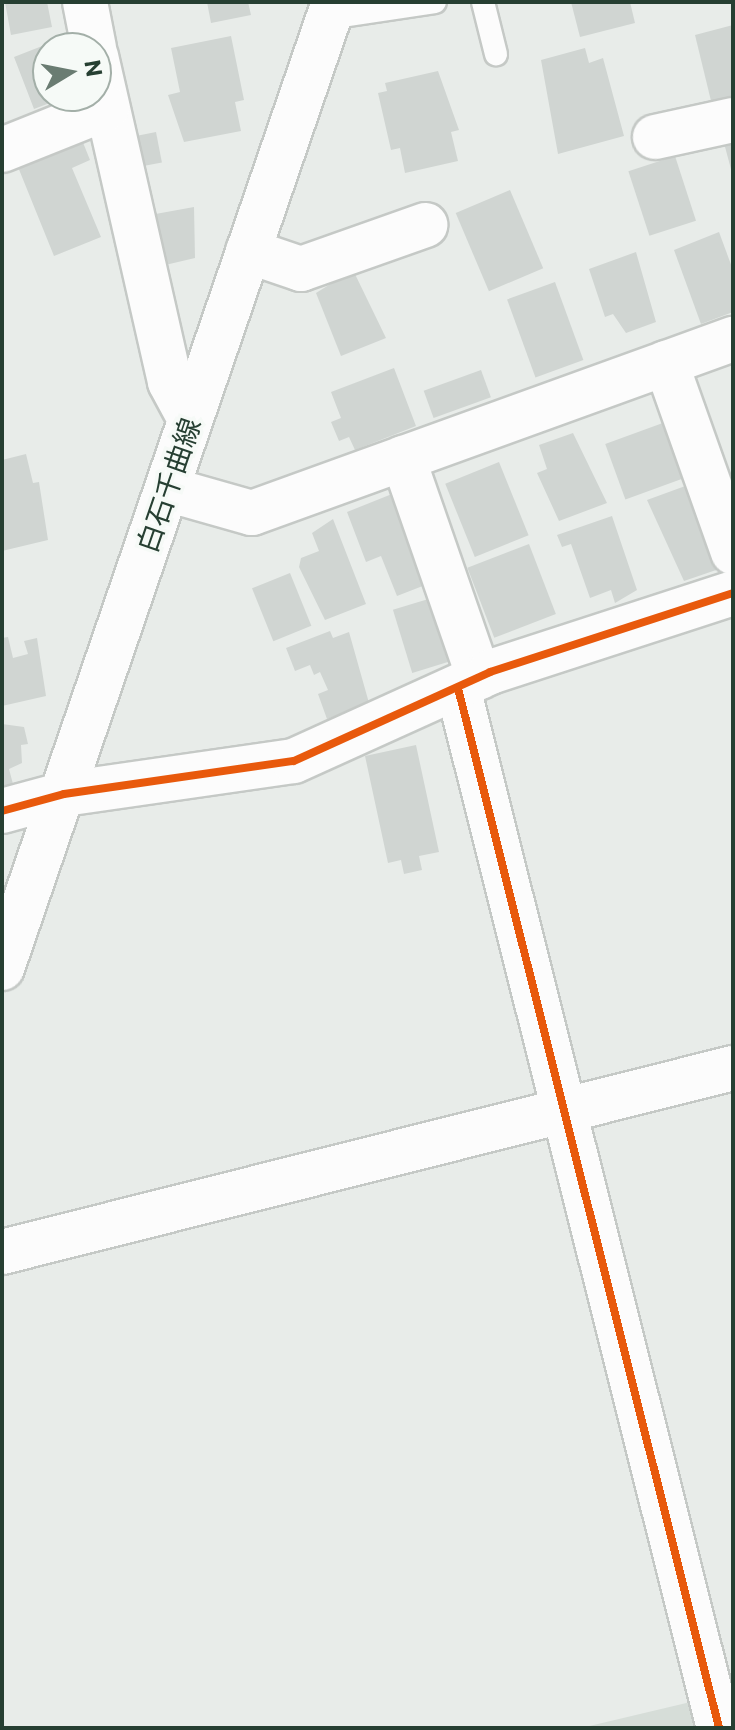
<!DOCTYPE html>
<html>
<head>
<meta charset="utf-8">
<style>
  body { margin:0 }
  #map { position:relative; width:735px; height:1730px; overflow:hidden; background:#e8ece9; font-family:Commissioner,"Noto Sans JP",sans-serif }
  div>[style] { position:absolute }
  .built>* { inset:0; background:#d6ddd8 }
  .building>* { inset:0; background:#d0d5d2; transform-origin:0 0 }
  .roads { filter:drop-shadow(2px 0 #c5c9c6) drop-shadow(-2px 0 #c5c9c6) drop-shadow(0 2px #c5c9c6) drop-shadow(0 -2px #c5c9c6) }
  .lane>* { height:22px; margin:-11px; padding:0 11px; transform-origin:11px; border-radius:11px; background:#fcfcfc }
  .street>* { height:44px; margin:-22px; padding:0 22px; transform-origin:22px; border-radius:22px; background:#fcfcfc }
  .secondary>* { height:44px; margin:-22px; padding:0 22px; transform-origin:22px; border-radius:22px; background:#fcfcfc }
  .cycleway>* { height:8px; margin:-4px; padding:0 4px; transform-origin:4px; border-radius:4px; background:#e8590c }
  span { translate:-50% -50%; white-space:nowrap; text-align:center; line-height:1.15; -webkit-text-stroke:7px #f6faf7; paint-order:stroke }
  .street-label { font-size:28px; color:#263f32 }
  .frame { position:absolute; inset:0; border:4px solid #263f32; pointer-events:none }
  .north { position:absolute; left:32px; top:32px; width:80px; height:80px; box-sizing:border-box; background:#f6faf7; border:2px solid #a3afa8; border-radius:50%; rotate:80deg; font-size:22px; font-weight:700; line-height:32px; text-align:center; color:#263f32 }
  .north::after { content:''; display:block; margin:auto; width:28px; height:36px; background:#6a7c72; clip-path:polygon(50% 0,100% 100%,50% 72%,0 100%) }
</style>
</head>
<body>
<div id="map">
  <div class="built">
    <i style="clip-path:polygon(699px 1700px,705px 1728px,581px 1728px)"></i>
  </div>
  <div class="building">
    <i style="clip-path:polygon(5px 2px,47px 2px,52px 27px,11px 35px)"></i>
    <i style="clip-path:polygon(207px 2px,248px 2px,251px 15px,211px 23px)"></i>
    <i style="clip-path:polygon(571px 2px,630px 2px,635px 23px,580px 37px)"></i>
    <i style="clip-path:polygon(733px 25px,733px 100px,712px 105px,695px 35px)"></i>
    <i style="clip-path:polygon(231px 36px,244px 100px,235px 102px,241px 131px,184px 142px,168px 95px,180px 92px,171px 48px)"></i>
    <i style="clip-path:polygon(60px 39px,63px 48px,48px 48px,48px 96px,68px 96px,34px 109px,14px 57px)"></i>
    <i style="clip-path:polygon(585px 48px,589px 63px,603px 58px,624px 136px,558px 154px,541px 60px)"></i>
    <i style="clip-path:polygon(438px 71px,459px 130px,451px 132px,458px 161px,405px 173px,400px 148px,391px 150px,378px 93px,387px 91px,385px 83px)"></i>
    <i style="left:156px;top:132px;width:31px;height:23px;rotate:79deg"></i>
    <i style="clip-path:polygon(82px 140px,90px 160px,72px 168px,101px 237px,54px 256px,18px 167px)"></i>
    <i style="clip-path:polygon(733px 141px,733px 173px,732px 173px,724px 143px)"></i>
    <i style="left:675px;top:156px;width:68px;height:49px;rotate:72deg"></i>
    <i style="left:510px;top:190px;width:85px;height:59px;rotate:67deg"></i>
    <i style="clip-path:polygon(194px 207px,195px 258px,161px 266px,150px 215px)"></i>
    <i style="clip-path:polygon(719px 232px,733px 270px,733px 312px,701px 324px,674px 250px)"></i>
    <i style="clip-path:polygon(636px 252px,656px 322px,626px 333px,613px 314px,605px 317px,589px 269px)"></i>
    <i style="clip-path:polygon(353px 270px,386px 338px,341px 356px,316px 293px)"></i>
    <i style="left:555px;top:282px;width:83px;height:51px;rotate:70deg"></i>
    <i style="clip-path:polygon(394px 368px,416px 426px,355px 450px,349px 437px,339px 441px,331px 422px,341px 418px,331px 392px)"></i>
    <i style="left:481px;top:370px;width:29px;height:61px;rotate:70deg"></i>
    <i style="left:671px;top:420px;width:59px;height:70px;rotate:70deg"></i>
    <i style="clip-path:polygon(573px 433px,607px 503px,559px 521px,537px 473px,547px 469px,539px 445px)"></i>
    <i style="clip-path:polygon(26px 454px,33px 483px,39px 482px,48px 540px,2px 551px,2px 460px)"></i>
    <i style="left:499px;top:462px;width:79px;height:58px;rotate:68deg"></i>
    <i style="clip-path:polygon(688px 485px,719px 569px,684px 581px,647px 500px)"></i>
    <i style="clip-path:polygon(397px 492px,433px 582px,397px 596px,381px 556px,366px 562px,347px 512px)"></i>
    <i style="clip-path:polygon(612px 516px,637px 590px,615px 603px,611px 590px,590px 598px,571px 544px,562px 547px,557px 535px)"></i>
    <i style="clip-path:polygon(333px 519px,366px 604px,325px 620px,299px 567px,301px 558px,319px 551px,312px 533px)"></i>
    <i style="left:529px;top:544px;width:75px;height:66px;rotate:69deg"></i>
    <i style="left:290px;top:573px;width:57px;height:41px;rotate:68deg"></i>
    <i style="left:435px;top:597px;width:66px;height:44px;rotate:73deg"></i>
    <i style="clip-path:polygon(330px 631px,333px 638px,349px 632px,369px 703px,327px 719px,318px 694px,328px 690px,320px 672px,314px 675px,310px 665px,295px 671px,286px 648px)"></i>
    <i style="clip-path:polygon(8px 637px,13px 658px,28px 654px,24px 641px,37px 638px,46px 696px,2px 706px,2px 638px)"></i>
    <i style="clip-path:polygon(2px 724px,24px 727px,28px 744px,21px 745px,22px 763px,9px 769px,13px 784px,2px 786px)"></i>
    <i style="clip-path:polygon(416px 745px,439px 852px,419px 856px,422px 870px,404px 874px,401px 860px,388px 863px,365px 756px)"></i>
  </div>
  <div class="roads">
    <div class="lane">
      <i style="left:483px;top:2px;width:54px;rotate:76deg"></i>
      <i style="left:328px;top:18px;width:108px;rotate:-8.5deg"></i>
    </div>
    <div class="street">
      <i style="left:85px;top:2px;width:47px;rotate:78.9deg"></i>
      <i style="left:96px;top:56px;width:334px;rotate:77.2deg"></i>
      <i style="left:170px;top:382px;width:42px;rotate:61.6deg"></i>
      <i style="left:655px;top:137px;width:80px;rotate:-12.3deg"></i>
      <i style="left:2px;top:150px;width:113px;rotate:-21.8deg"></i>
      <i style="left:248px;top:251px;width:56px;rotate:18.8deg"></i>
      <i style="left:301px;top:269px;width:132px;rotate:-19.5deg"></i>
      <i style="left:666px;top:363px;width:201px;rotate:70.5deg"></i>
      <i style="left:403px;top:458px;width:232px;rotate:70.9deg"></i>
      <i style="left:167px;top:489px;width:88px;rotate:15.8deg"></i>
      <i style="left:252px;top:513px;width:512px;rotate:-19.89deg"></i>
      <i style="left:458px;top:688px;width:1072px;rotate:75.91deg"></i>
      <i style="left:2px;top:811px;width:64px;rotate:-15.3deg"></i>
      <i style="left:64px;top:794px;width:232px;rotate:-8.2deg"></i>
      <i style="left:294px;top:761px;width:215px;rotate:-24.4deg"></i>
      <i style="left:490px;top:672px;width:256px;rotate:-18deg"></i>
      <i style="left:2px;top:1252px;width:754px;rotate:-14.13deg"></i>
    </div>
    <div class="secondary">
      <i style="left:2px;top:968px;width:1021px;rotate:-71.03deg"></i>
    </div>
  </div>
  <div class="cycleway">
    <i style="left:458px;top:688px;width:1072px;rotate:75.91deg"></i>
    <i style="left:2px;top:811px;width:64px;rotate:-15.3deg"></i>
    <i style="left:64px;top:794px;width:232px;rotate:-8.2deg"></i>
    <i style="left:294px;top:761px;width:215px;rotate:-24.4deg"></i>
    <i style="left:490px;top:672px;width:256px;rotate:-18deg"></i>
  </div>
  <div class="street-label">
    <span style="left:168px;top:485px;rotate:-71deg">白石千曲線</span>
  </div>
  <div class="frame"></div>
  <div class="north">N</div>
</div>
</body>
</html>
